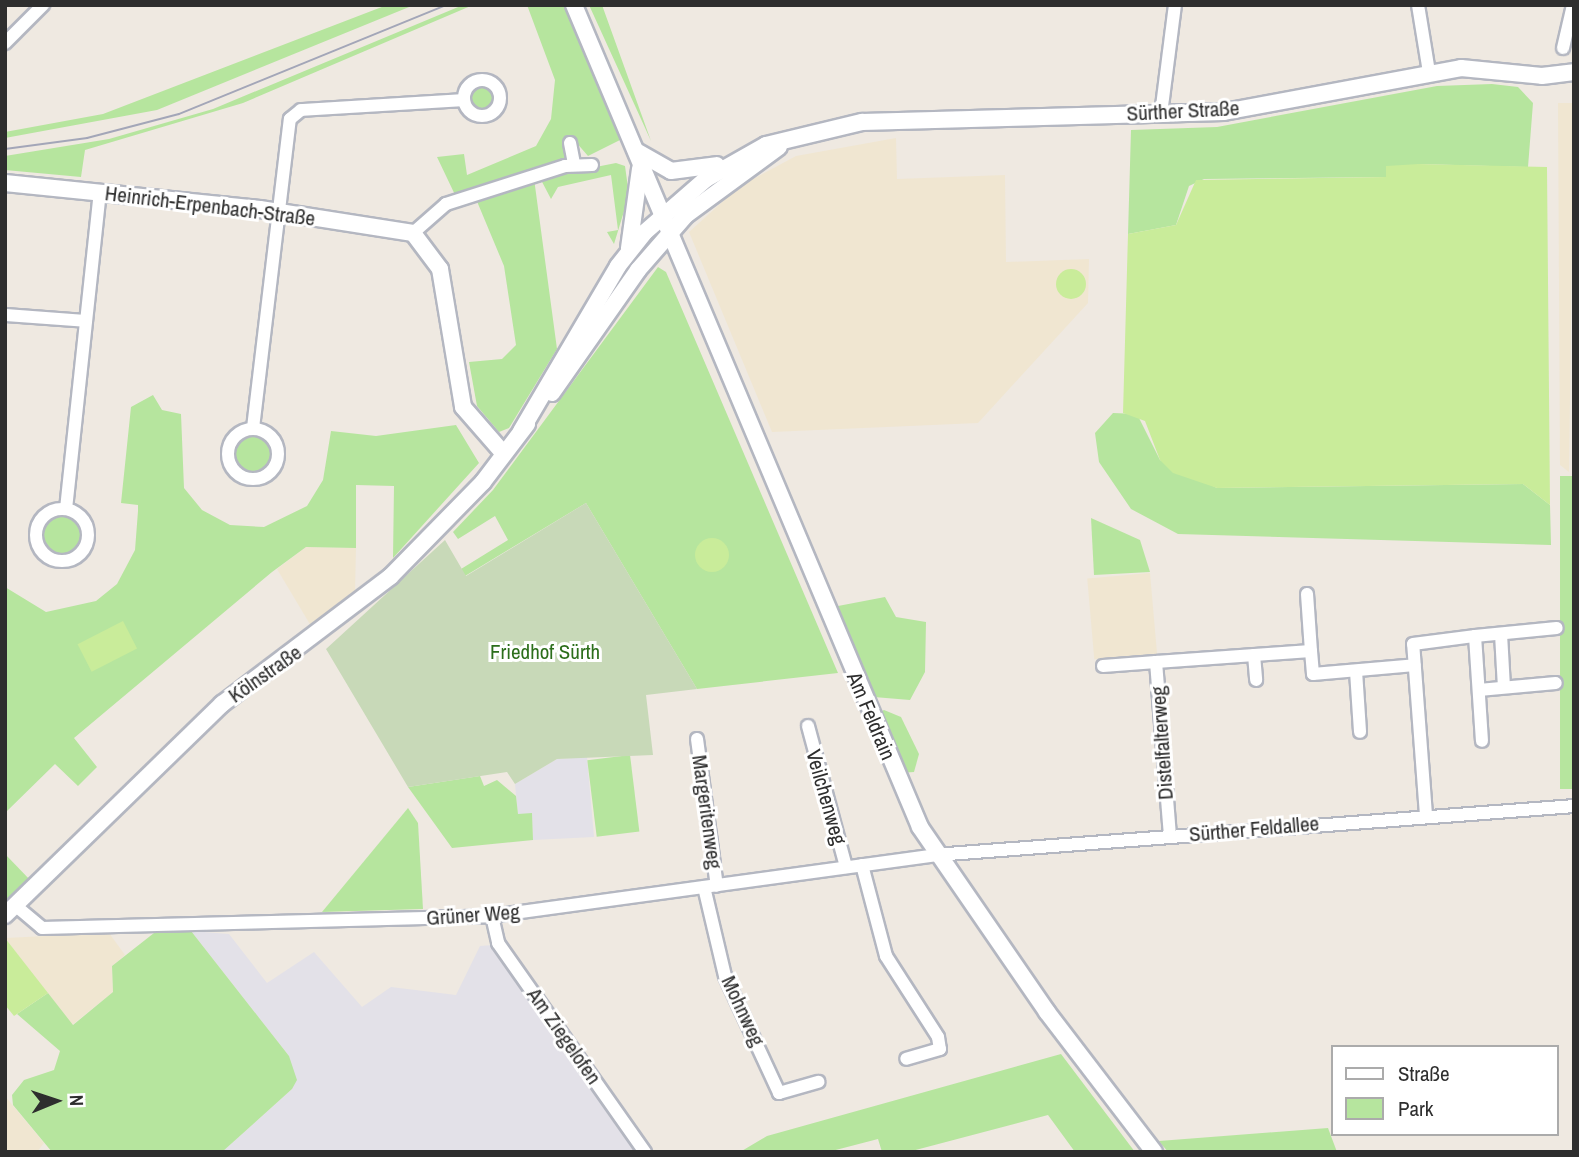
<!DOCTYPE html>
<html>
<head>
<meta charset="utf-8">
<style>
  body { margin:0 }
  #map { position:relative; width:1579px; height:1157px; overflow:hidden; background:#efe9e1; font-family:"Archivo Narrow",sans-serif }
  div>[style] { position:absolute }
  .industrial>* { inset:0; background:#e3e1e8 }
  .education>* { inset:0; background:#f0e6d1; transform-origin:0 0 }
  .green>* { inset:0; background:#b6e59e; transform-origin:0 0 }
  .round { border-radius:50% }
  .cemetery>* { inset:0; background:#c8d9b8 }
  .pitch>* { inset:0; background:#c9ec9a; transform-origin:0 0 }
  .roads { filter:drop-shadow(2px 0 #b4b7c1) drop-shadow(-2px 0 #b4b7c1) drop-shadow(0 2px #b4b7c1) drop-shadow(0 -2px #b4b7c1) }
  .minor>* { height:12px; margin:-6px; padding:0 6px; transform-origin:6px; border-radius:6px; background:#fff }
  .minor>.ring { margin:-6px; padding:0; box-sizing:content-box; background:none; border:12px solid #fff; border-radius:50% }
  .tertiary>* { height:16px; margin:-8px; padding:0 8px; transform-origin:8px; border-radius:8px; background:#fff }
  .tram>* { height:2px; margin:-1px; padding:0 1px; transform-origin:1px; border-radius:1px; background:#a3a6b8 }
  span { translate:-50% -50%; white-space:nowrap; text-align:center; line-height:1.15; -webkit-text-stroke:6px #fff; paint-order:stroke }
  .street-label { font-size:21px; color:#2e2e2e }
  .park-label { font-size:21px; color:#2c6e1b }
  .frame { position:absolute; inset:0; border:7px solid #2e2e2e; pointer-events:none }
  .legend { position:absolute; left:1331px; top:1045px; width:228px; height:91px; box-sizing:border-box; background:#fff; border:2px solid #ababab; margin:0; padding:9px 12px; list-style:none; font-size:21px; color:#2e2e2e }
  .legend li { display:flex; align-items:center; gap:14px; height:35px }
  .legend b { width:35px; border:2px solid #ababab }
  .north { position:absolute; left:21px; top:1066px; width:70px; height:70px; -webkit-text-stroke:5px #fff; paint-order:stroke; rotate:88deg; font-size:19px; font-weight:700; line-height:28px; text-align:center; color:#2e2e2e }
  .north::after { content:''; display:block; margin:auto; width:24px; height:32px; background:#2e2e2e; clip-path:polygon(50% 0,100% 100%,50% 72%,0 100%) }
</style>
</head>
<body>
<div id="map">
  <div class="industrial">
    <i style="clip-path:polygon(587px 757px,594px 837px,533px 840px,532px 814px,518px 815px,515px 784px,557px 759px)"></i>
    <i style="clip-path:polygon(191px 931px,229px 934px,267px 983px,314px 952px,362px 1007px,391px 987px,456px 995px,480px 946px,493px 945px,640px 1152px,222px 1152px,292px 1089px,289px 1056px)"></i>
  </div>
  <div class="education">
    <i style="clip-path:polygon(1558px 103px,1574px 103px,1569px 472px,1560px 465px)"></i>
    <i style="clip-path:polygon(896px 138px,897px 179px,1005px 175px,1006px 262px,1089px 259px,1088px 303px,978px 423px,772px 432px,689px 232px,740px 186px,796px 156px)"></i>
    <i style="clip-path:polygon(306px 547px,356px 548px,355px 591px,311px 626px,277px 569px)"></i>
    <i style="left:1150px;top:573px;width:81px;height:63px;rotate:85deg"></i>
    <i style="clip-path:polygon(109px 933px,125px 955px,112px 966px,113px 992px,72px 1025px,5px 938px)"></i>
    <i style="clip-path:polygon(5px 1096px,44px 1143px,37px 1152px,5px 1152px)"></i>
  </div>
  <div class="green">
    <i style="clip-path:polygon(387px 5px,414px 5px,157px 110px,5px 138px,5px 132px,103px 114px)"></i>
    <i style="clip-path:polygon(463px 5px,473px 5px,243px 103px,85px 150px,81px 177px,5px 170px,5px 156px,109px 139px,213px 109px)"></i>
    <i style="clip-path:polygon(527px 5px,566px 5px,624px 138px,588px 156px,575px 141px,564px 161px,533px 171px,557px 349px,509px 428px,499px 432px,477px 406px,469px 362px,502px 359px,516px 345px,504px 266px,476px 199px,457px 199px,437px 157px,464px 154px,467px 175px,536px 146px,551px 119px,555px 80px)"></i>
    <i style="clip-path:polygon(589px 5px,602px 5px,651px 141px,636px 108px)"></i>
    <i class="round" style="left:469px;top:84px;width:28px;height:28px"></i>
    <i style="clip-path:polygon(1492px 84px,1518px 87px,1533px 103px,1528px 167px,1419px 164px,1386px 177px,1204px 179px,1189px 186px,1176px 225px,1128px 234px,1131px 130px,1217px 127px,1437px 86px)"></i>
    <i style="clip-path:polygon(616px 163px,625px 166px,629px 195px,614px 244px,607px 232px,618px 230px,611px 175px,558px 187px,551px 199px,540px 178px)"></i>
    <i style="clip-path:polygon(658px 267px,666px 272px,838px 673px,697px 689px,586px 503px,465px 576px,461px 569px,508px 540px,495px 516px,458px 539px,453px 532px,493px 490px)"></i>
    <i style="clip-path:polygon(153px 395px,162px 410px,181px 414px,184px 488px,202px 510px,230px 525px,264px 527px,307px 506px,323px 480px,331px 431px,376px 436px,456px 425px,479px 463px,393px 558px,394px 486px,356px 485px,356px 548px,306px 547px,272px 572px,74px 738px,97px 767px,78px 786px,55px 764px,5px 813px,5px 587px,46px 612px,96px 601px,117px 584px,135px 550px,138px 511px,138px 505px,121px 503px,131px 407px)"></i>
    <i style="clip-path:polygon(1113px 413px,1137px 414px,1160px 460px,1217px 488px,1523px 484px,1550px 505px,1551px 545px,1178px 534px,1131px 509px,1099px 462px,1095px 433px)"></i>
    <i class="round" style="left:233px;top:433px;width:42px;height:42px"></i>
    <i style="left:1574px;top:476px;width:313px;height:14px;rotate:90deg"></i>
    <i class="round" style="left:39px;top:512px;width:44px;height:44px"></i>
    <i style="clip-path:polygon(1091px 518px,1140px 540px,1150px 572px,1094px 575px)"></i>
    <i style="clip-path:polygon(885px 597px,896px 617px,926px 622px,925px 672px,910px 700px,874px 697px,835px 615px,838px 606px)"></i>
    <i style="clip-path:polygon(884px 710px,901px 717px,919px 754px,914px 772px,900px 773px,878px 713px)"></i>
    <i style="left:630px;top:755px;width:77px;height:43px;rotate:83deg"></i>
    <i style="clip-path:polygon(480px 776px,484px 786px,497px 780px,516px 796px,518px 814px,532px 813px,533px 840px,452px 848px,408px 787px)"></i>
    <i style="clip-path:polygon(408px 808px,418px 823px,423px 909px,322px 912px)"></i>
    <i style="clip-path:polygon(5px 854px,32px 882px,5px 907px)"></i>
    <i style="clip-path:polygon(191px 931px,289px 1056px,297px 1080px,292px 1089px,222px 1152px,52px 1152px,13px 1105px,12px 1095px,24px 1080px,54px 1070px,60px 1051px,17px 1014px,48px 993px,73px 1025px,113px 992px,112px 966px,154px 933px)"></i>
    <i style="clip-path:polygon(1061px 1054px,1135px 1152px,1075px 1152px,1048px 1115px,908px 1152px,882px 1152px,878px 1139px,828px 1152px,740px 1152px,767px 1136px)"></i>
    <i style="clip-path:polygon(1328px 1128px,1337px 1152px,1168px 1152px,1159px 1141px)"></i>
  </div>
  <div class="cemetery">
    <i style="clip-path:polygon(586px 503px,697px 689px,646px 695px,653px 755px,557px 759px,515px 784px,507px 772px,408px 787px,326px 649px,445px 540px,466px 576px)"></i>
  </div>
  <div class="pitch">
    <i style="clip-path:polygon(1419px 164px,1547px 167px,1550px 505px,1523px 484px,1217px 488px,1173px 473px,1160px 460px,1145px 421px,1123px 413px,1128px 234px,1176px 225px,1196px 180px,1386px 177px,1386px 166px)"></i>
    <i class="round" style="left:1056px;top:269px;width:30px;height:30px"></i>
    <i class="round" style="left:695px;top:538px;width:34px;height:34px"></i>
    <i style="left:123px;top:621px;width:31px;height:51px;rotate:63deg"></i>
    <i style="clip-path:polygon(5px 938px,48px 993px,14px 1016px,5px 1005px)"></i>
  </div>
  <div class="roads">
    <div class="minor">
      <i style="left:1418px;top:5px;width:68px;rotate:80.7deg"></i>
      <i style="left:5px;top:43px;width:54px;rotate:-45deg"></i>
      <i style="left:1563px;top:48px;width:44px;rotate:-76.9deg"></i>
      <i class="ring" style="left:464px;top:80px;width:24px;height:24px"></i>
      <i style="left:1161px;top:114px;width:110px;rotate:-82.7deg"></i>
      <i style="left:570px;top:143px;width:21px;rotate:79deg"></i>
      <i style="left:413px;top:233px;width:44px;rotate:-41.3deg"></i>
      <i style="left:446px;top:204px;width:125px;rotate:-17.7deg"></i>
      <i style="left:565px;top:166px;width:27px;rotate:-2deg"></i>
      <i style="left:5px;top:315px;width:81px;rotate:4.2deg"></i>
      <i style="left:253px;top:428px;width:311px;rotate:-83.2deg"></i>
      <i style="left:290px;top:119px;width:14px;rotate:-39deg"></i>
      <i style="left:301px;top:110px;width:162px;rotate:-3.5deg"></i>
      <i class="ring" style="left:228px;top:429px;width:38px;height:38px"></i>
      <i class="ring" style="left:36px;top:509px;width:40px;height:40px"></i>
      <i style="left:66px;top:509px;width:318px;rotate:-83.9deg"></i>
      <i style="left:1307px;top:594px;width:57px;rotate:86deg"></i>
      <i style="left:1501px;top:634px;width:53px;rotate:86.8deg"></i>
      <i style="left:1475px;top:636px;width:82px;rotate:-5.6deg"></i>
      <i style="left:1254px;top:655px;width:25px;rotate:85deg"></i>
      <i style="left:1156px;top:662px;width:155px;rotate:-4.1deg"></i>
      <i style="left:1311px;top:651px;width:23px;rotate:85deg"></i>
      <i style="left:1313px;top:674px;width:102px;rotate:-5deg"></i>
      <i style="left:1103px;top:666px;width:53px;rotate:-4.3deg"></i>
      <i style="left:1156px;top:662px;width:175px;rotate:85.4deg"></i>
      <i style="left:1356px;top:671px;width:61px;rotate:86.2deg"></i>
      <i style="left:1479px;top:690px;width:77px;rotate:-5.2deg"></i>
      <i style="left:808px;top:726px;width:146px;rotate:74.9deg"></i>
      <i style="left:697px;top:739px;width:148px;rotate:82.3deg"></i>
      <i style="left:1426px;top:815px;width:171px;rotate:-94.3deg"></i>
      <i style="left:1413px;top:644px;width:63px;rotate:-7.4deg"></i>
      <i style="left:1475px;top:636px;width:105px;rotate:86.2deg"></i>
      <i style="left:862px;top:865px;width:94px;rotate:75.2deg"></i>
      <i style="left:886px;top:956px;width:96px;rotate:57.3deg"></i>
      <i style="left:938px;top:1037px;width:12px;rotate:81deg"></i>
      <i style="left:940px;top:1049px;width:35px;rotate:164deg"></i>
      <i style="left:704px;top:887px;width:91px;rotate:76.7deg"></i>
      <i style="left:725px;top:976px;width:129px;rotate:65.2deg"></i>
      <i style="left:779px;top:1093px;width:41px;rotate:-15.8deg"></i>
      <i style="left:16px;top:906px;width:34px;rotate:40deg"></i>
      <i style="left:42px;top:928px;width:450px;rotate:-1.5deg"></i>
      <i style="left:492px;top:916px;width:447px;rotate:-7.8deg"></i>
      <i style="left:935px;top:855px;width:641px;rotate:-4.38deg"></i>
      <i style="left:492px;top:916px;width:28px;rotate:77deg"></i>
      <i style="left:498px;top:943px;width:256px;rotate:54.9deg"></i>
    </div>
    <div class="tertiary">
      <i style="left:574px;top:5px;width:892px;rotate:67.17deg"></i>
      <i style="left:920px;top:827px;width:224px;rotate:55.5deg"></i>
      <i style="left:1047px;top:1012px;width:176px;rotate:52.6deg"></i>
      <i style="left:636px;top:151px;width:40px;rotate:29.7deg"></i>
      <i style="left:671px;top:171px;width:46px;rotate:-7.4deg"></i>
      <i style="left:5px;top:183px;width:256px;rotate:5.8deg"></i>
      <i style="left:260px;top:209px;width:155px;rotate:8.9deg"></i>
      <i style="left:413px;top:233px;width:45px;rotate:53.1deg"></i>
      <i style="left:440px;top:269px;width:140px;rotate:80.5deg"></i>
      <i style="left:463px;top:407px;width:62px;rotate:48.9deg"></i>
      <i style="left:629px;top:248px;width:80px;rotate:-82.1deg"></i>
      <i style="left:552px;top:393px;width:150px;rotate:-55deg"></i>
      <i style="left:638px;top:270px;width:73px;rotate:-48.9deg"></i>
      <i style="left:686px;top:215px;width:115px;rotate:-36.2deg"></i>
      <i style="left:521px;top:431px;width:191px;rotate:-59.5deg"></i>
      <i style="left:618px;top:266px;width:43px;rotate:-51.5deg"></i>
      <i style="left:645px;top:232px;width:81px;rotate:-41deg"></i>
      <i style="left:706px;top:179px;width:69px;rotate:-29.5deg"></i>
      <i style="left:766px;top:145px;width:99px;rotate:-13.5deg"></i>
      <i style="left:862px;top:122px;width:362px;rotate:-1.6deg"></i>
      <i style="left:1224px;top:112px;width:241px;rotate:-10.5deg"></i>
      <i style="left:1461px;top:68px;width:81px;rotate:5.6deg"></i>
      <i style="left:1542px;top:76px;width:32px;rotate:-7deg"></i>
      <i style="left:5px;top:915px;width:303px;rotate:-44.2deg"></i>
      <i style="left:222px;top:704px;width:211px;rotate:-37.1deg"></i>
      <i style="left:390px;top:577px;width:133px;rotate:-45.6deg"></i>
      <i style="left:483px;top:482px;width:73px;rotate:-52.8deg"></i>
    </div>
  </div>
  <div class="tram">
    <i style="left:5px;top:149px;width:83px;rotate:-7.6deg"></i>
    <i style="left:87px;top:138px;width:95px;rotate:-14.6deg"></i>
    <i style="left:179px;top:114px;width:288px;rotate:-22.2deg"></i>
  </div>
  <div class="street-label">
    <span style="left:1183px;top:111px;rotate:-3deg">Sürther Straße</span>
    <span style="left:210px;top:206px;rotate:7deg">Heinrich-Erpenbach-Straße</span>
    <span style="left:265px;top:674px;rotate:-35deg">Kölnstraße</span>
    <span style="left:871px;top:716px;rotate:67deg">Am Feldrain</span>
    <span style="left:1162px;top:743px;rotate:-94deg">Distelfalterweg</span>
    <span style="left:826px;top:797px;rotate:74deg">Veilchenweg</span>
    <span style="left:707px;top:812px;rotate:82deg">Margeritenweg</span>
    <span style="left:1254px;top:829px;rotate:-5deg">Sürther Feldallee</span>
    <span style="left:473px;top:915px;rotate:-4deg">Grüner Weg</span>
    <span style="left:743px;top:1011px;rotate:65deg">Mohnweg</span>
    <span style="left:564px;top:1036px;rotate:55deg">Am Ziegelofen</span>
  </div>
  <div class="park-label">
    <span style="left:545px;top:652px">Friedhof Sürth</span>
  </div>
  <div class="frame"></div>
  <ul class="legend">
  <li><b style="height:9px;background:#fff"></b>Straße</li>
  <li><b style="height:19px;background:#b6e59e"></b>Park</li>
  </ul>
  <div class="north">N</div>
</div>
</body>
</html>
